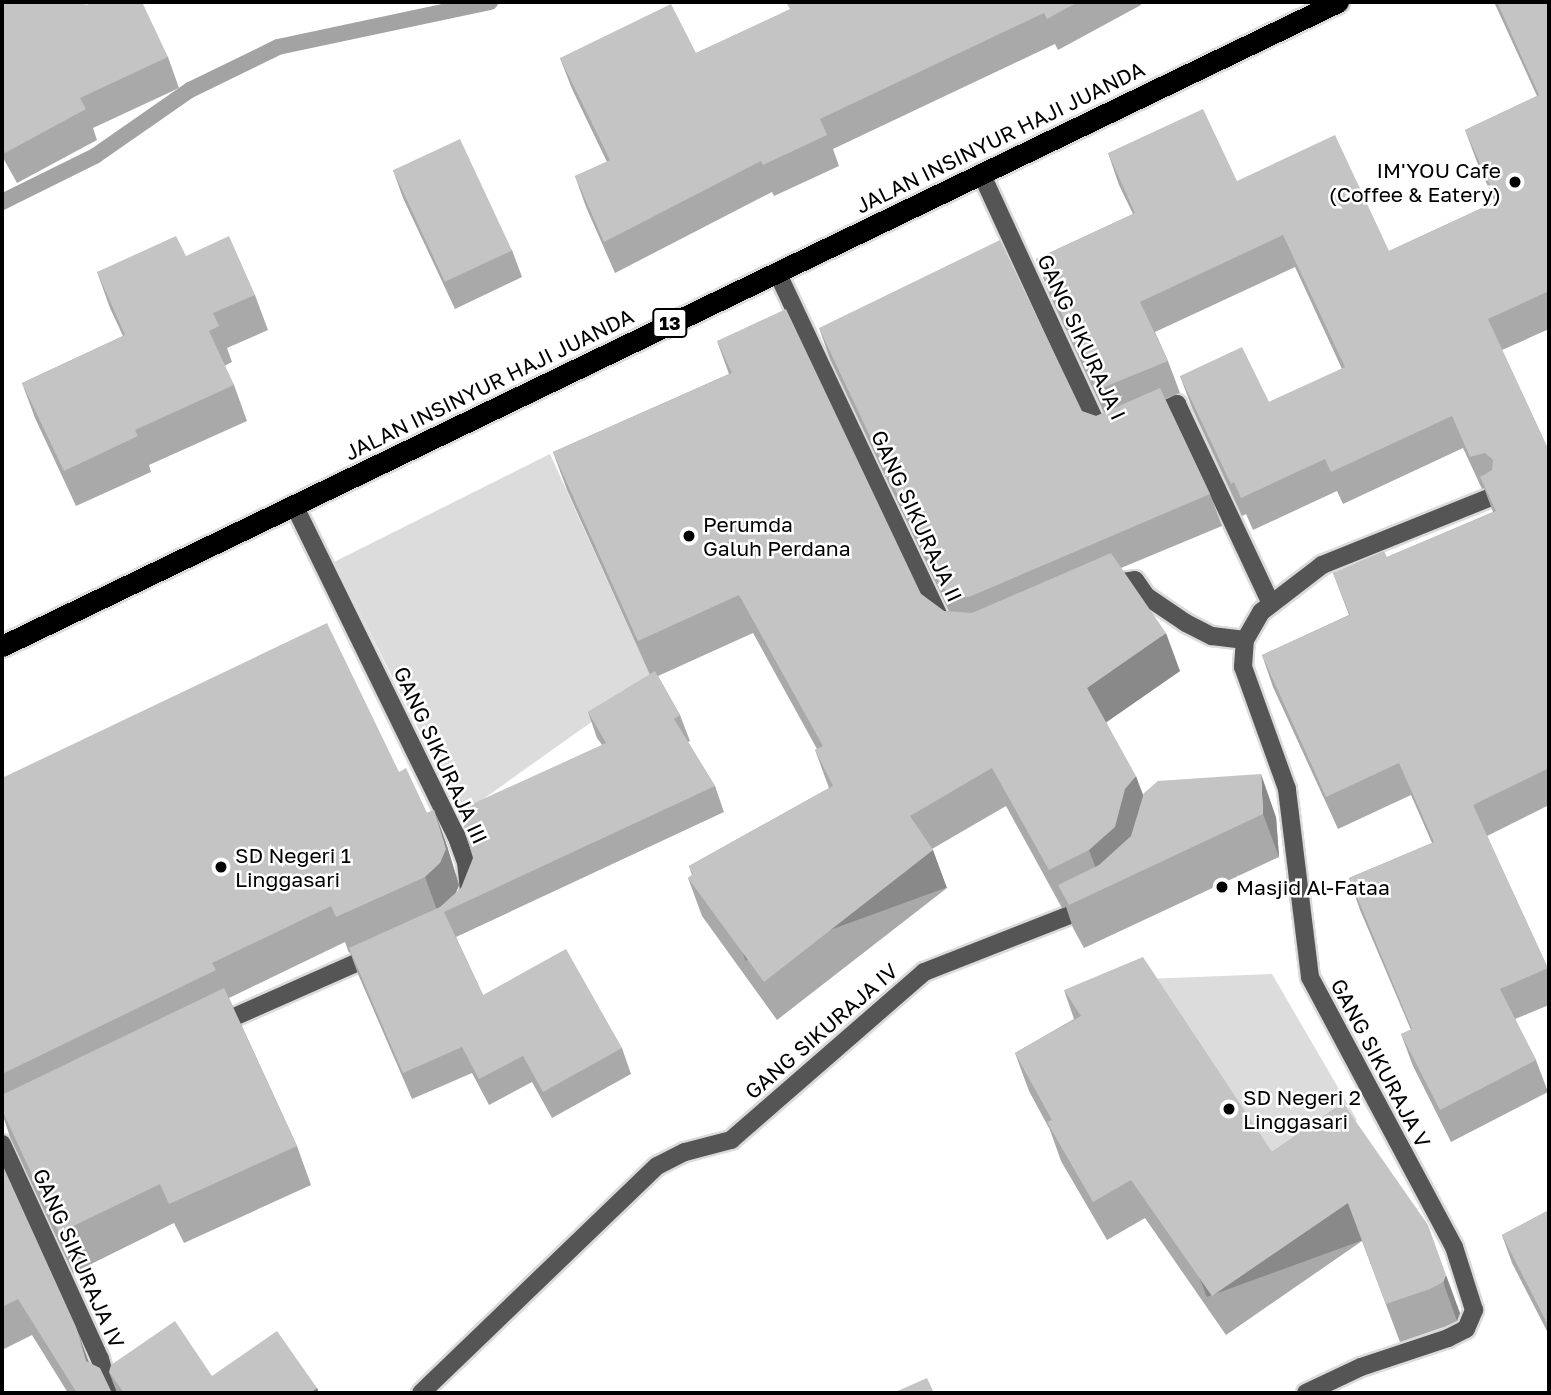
<!DOCTYPE html>
<html>
<head>
<meta charset="utf-8">
<style>
  body { margin:0 }
  #map { position:relative; width:1551px; height:1395px; overflow:hidden; background:#fff; font-family:"Golos Text",sans-serif }
  div>[style] { position:absolute }
  .green>* { inset:0; background:#dcdcdc }
  .stream>* { height:16px; margin:-8px; padding:0 8px; transform-origin:8px; border-radius:8px; background:#a3a3a3 }
  .roads { filter:drop-shadow(2px 0 #dbdbdb) drop-shadow(-2px 0 #dbdbdb) drop-shadow(0 2px #dbdbdb) drop-shadow(0 -2px #dbdbdb) }
  .minor>* { height:18px; margin:-9px; padding:0 9px; transform-origin:9px; border-radius:9px; background:#555 }
  .highway>* { height:21px; margin:-10.5px; padding:0 10.5px; transform-origin:10.5px; border-radius:10.5px; background:#000 }
  .wall>* { inset:0; background:#a9a9a9 }
  .shaded-wall>* { inset:0; background:#898989; transform-origin:0 0 }
  .building>* { inset:0; background:#c4c4c4; transform-origin:0 0 }
  .dots>* { width:19px; height:19px; translate:-50% -50%; box-sizing:border-box; border:4px solid #fff; border-radius:50% }
  span { translate:-50% -50%; white-space:nowrap; text-align:center; line-height:1.15; -webkit-text-stroke:5px #fff; paint-order:stroke }
  .shield-label span { padding:2px 5px; background:#fff; border:2px solid; border-radius:5px; -webkit-text-stroke-width:0 }
  .shield-label { font-size:19px; color:#000; font-weight:700 }
  .street-label { font-size:21px; color:#000 }
  .poi-label { font-size:21px; color:#000 }
  .right { translate:-100% -50%; text-align:right }
  .left { translate:0 -50%; text-align:left }
  .frame { position:absolute; inset:0; border:4px solid #000; pointer-events:none }
</style>
</head>
<body>
<div id="map">
  <div class="green">
    <i style="clip-path:polygon(550px 454px,652px 679px,462px 814px,334px 562px)"></i>
    <i style="clip-path:polygon(1272px 974px,1357px 1120px,1276px 1176px,1146px 979px)"></i>
  </div>
  <div class="stream">
    <i style="left:2px;top:202px;width:104px;rotate:-26.3deg"></i>
    <i style="left:95px;top:156px;width:116px;rotate:-34.8deg"></i>
    <i style="left:190px;top:90px;width:98px;rotate:-26deg"></i>
    <i style="left:278px;top:47px;width:217px;rotate:-12deg"></i>
  </div>
  <div class="roads">
    <div class="minor">
      <i style="left:981px;top:173px;width:287px;rotate:65.3deg"></i>
      <i style="left:777px;top:272px;width:386px;rotate:64.8deg"></i>
      <i style="left:1147px;top:417px;width:33px;rotate:-23deg"></i>
      <i style="left:1177px;top:404px;width:221px;rotate:64.8deg"></i>
      <i style="left:294px;top:505px;width:368px;rotate:63.9deg"></i>
      <i style="left:456px;top:835px;width:29px;rotate:70deg"></i>
      <i style="left:466px;top:862px;width:29px;rotate:84deg"></i>
      <i style="left:1108px;top:584px;width:27px;rotate:-8deg"></i>
      <i style="left:1135px;top:580px;width:19px;rotate:55deg"></i>
      <i style="left:1146px;top:596px;width:48px;rotate:34deg"></i>
      <i style="left:1186px;top:623px;width:29px;rotate:27deg"></i>
      <i style="left:1212px;top:636px;width:33px;rotate:7deg"></i>
      <i style="left:216px;top:1025px;width:175px;rotate:-23.9deg"></i>
      <i style="left:2px;top:1144px;width:236px;rotate:65.5deg"></i>
      <i style="left:100px;top:1359px;width:35px;rotate:74deg"></i>
      <i style="left:421px;top:1393px;width:327px;rotate:-43.9deg"></i>
      <i style="left:657px;top:1166px;width:31px;rotate:-27deg"></i>
      <i style="left:685px;top:1152px;width:48px;rotate:-14.6deg"></i>
      <i style="left:731px;top:1140px;width:256px;rotate:-41deg"></i>
      <i style="left:924px;top:972px;width:178px;rotate:-21.4deg"></i>
      <i style="left:1306px;top:1393px;width:61px;rotate:-25.3deg"></i>
      <i style="left:1361px;top:1367px;width:92px;rotate:-18.4deg"></i>
      <i style="left:1448px;top:1338px;width:20px;rotate:-27deg"></i>
      <i style="left:1466px;top:1329px;width:21px;rotate:-67deg"></i>
      <i style="left:1474px;top:1310px;width:66px;rotate:-107.6deg"></i>
      <i style="left:1454px;top:1247px;width:306px;rotate:-118.1deg"></i>
      <i style="left:1310px;top:977px;width:189px;rotate:-97deg"></i>
      <i style="left:1287px;top:789px;width:130px;rotate:-109.8deg"></i>
      <i style="left:1243px;top:667px;width:27px;rotate:-86deg"></i>
      <i style="left:1245px;top:640px;width:32px;rotate:-60deg"></i>
      <i style="left:1261px;top:612px;width:77px;rotate:-37.6deg"></i>
      <i style="left:1322px;top:565px;width:185px;rotate:-21.9deg"></i>
    </div>
    <div class="highway">
      <i style="left:2px;top:646px;width:1483px;rotate:-25.74deg"></i>
    </div>
  </div>
  <div class="wall">
    <i style="clip-path:polygon(2px 2px,86px 5px,168px 57px,179px 88px,93px 128px,97px 140px,17px 183px,2px 156px)"></i>
    <i style="clip-path:polygon(791px 2px,1140px 2px,1141px 5px,1058px 50px,1055px 44px,833px 149px,839px 166px,774px 196px,772px 192px,615px 273px,586px 207px,575px 176px,607px 162px,572px 89px,560px 58px,696px 53px,790px 10px)"></i>
    <i style="clip-path:polygon(1494px 2px,1549px 2px,1549px 329px,1502px 350px,1549px 451px,1549px 805px,1487px 836px,1549px 971px,1549px 1005px,1515px 1019px,1536px 1060px,1548px 1092px,1451px 1142px,1413px 1066px,1401px 1034px,1411px 1030px,1360px 910px,1349px 878px,1432px 843px,1411px 795px,1338px 829px,1273px 687px,1262px 655px,1349px 615px,1333px 573px,1387px 557px,1493px 512px,1484px 488px,1482px 489px,1463px 448px,1343px 504px,1337px 491px,1253px 530px,1246px 514px,1242px 516px,1192px 408px,1180px 376px,1269px 402px,1342px 369px,1295px 267px,1155px 332px,1168px 361px,1180px 393px,1165px 399px,1210px 494px,1222px 526px,1121px 568px,1180px 671px,1106px 722px,1144px 796px,1158px 781px,1276px 817px,1279px 857px,1084px 948px,1073px 928px,1066px 907px,1062px 908px,1006px 806px,932px 849px,947px 888px,777px 1020px,702px 916px,688px 878px,692px 875px,689px 866px,829px 788px,815px 750px,817px 749px,753px 633px,658px 676px,680px 715px,690px 741px,688px 742px,715px 786px,724px 812px,456px 937px,483px 995px,622px 1048px,631px 1074px,552px 1118px,532px 1082px,489px 1105px,472px 1073px,412px 1099px,358px 974px,350px 952px,349px 953px,345px 942px,229px 998px,297px 1146px,311px 1185px,184px 1243px,174px 1223px,73px 1273px,10px 1137px,3px 1116px,2px 1117px,2px 778px,399px 772px,427px 813px,434px 810px,447px 846px,459px 885px,456px 893px,602px 745px,597px 738px,588px 712px,650px 675px,567px 490px,553px 452px,729px 374px,717px 341px,921px 594px,944px 611px,949px 611px,830px 359px,819px 328px,1096px 416px,1104px 413px,1048px 291px,1036px 259px,1133px 214px,1119px 185px,1108px 153px,1237px 181px,1389px 251px,1495px 202px,1477px 162px,1465px 130px,1537px 96px)"></i>
    <i style="clip-path:polygon(393px 170px,512px 250px,522px 277px,455px 309px,403px 198px)"></i>
    <i style="clip-path:polygon(186px 256px,255px 295px,268px 330px,227px 348px,232px 362px,224px 366px,234px 385px,247px 421px,149px 465px,151px 472px,76px 506px,35px 418px,22px 383px,123px 336px,110px 308px,97px 272px)"></i>
    <i style="clip-path:polygon(1064px 990px,1272px 1152px,1343px 1103px,1460px 1313px,1457px 1321px,1444px 1327px,1400px 1342px,1362px 1241px,1226px 1335px,1145px 1218px,1107px 1240px,1061px 1161px,1050px 1130px,1029px 1091px,1015px 1053px,1074px 1019px)"></i>
    <i style="clip-path:polygon(2px 1164px,89px 1362px,112px 1393px,68px 1393px,32px 1335px,2px 1350px)"></i>
    <i style="clip-path:polygon(1549px 1210px,1549px 1335px,1512px 1263px,1502px 1235px)"></i>
    <i style="clip-path:polygon(109px 1372px,212px 1376px,317px 1388px,319px 1393px,117px 1393px)"></i>
  </div>
  <div class="shaded-wall">
    <i style="clip-path:polygon(1166px 633px,1180px 671px,1101px 726px,1087px 688px)"></i>
    <i style="clip-path:polygon(1261px 774px,1276px 817px,1279px 857px,1263px 814px)"></i>
    <i style="clip-path:polygon(1136px 776px,1150px 814px,1103px 888px,1089px 850px,1125px 789px)"></i>
    <i style="clip-path:polygon(434px 810px,447px 846px,459px 885px,453px 899px,438px 913px,425px 877px)"></i>
    <i style="left:933px;top:850px;width:40px;height:214px;rotate:70deg"></i>
    <i style="left:1348px;top:1203px;width:40px;height:165px;rotate:70deg"></i>
    <i style="clip-path:polygon(1446px 1275px,1460px 1313px,1457px 1321px,1443px 1282px)"></i>
    <i style="clip-path:polygon(76px 1327px,89px 1363px,86px 1361px)"></i>
    <i style="clip-path:polygon(317px 1388px,319px 1393px,310px 1393px)"></i>
  </div>
  <div class="building">
    <i style="clip-path:polygon(2px 2px,85px 2px,86px 5px,92px 2px,142px 2px,168px 57px,80px 98px,86px 109px,5px 153px,2px 146px)"></i>
    <i style="clip-path:polygon(791px 2px,1078px 2px,1047px 19px,1044px 13px,820px 119px,827px 135px,763px 165px,761px 161px,604px 242px,575px 176px,610px 160px,560px 58px,671px 4px,696px 53px,790px 9px,787px 4px)"></i>
    <i style="clip-path:polygon(1497px 2px,1549px 2px,1549px 291px,1488px 319px,1549px 451px,1549px 768px,1473px 805px,1548px 968px,1500px 989px,1536px 1060px,1440px 1110px,1401px 1034px,1412px 1029px,1349px 878px,1434px 842px,1399px 763px,1326px 797px,1262px 655px,1350px 615px,1333px 573px,1384px 551px,1387px 557px,1496px 511px,1480px 477px,1492px 470px,1493px 460px,1485px 453px,1470px 457px,1452px 416px,1331px 472px,1325px 459px,1241px 498px,1234px 482px,1231px 484px,1180px 376px,1242px 347px,1269px 402px,1345px 367px,1283px 235px,1140px 302px,1168px 361px,1097px 390px,1036px 259px,1135px 213px,1108px 153px,1203px 109px,1237px 181px,1335px 135px,1389px 251px,1497px 201px,1465px 130px,1539px 95px)"></i>
    <i style="left:460px;top:139px;width:123px;height:74px;rotate:65deg"></i>
    <i style="clip-path:polygon(176px 236px,186px 256px,229px 236px,255px 295px,213px 313px,219px 326px,209px 331px,234px 385px,135px 430px,138px 436px,64px 471px,22px 383px,125px 335px,97px 272px)"></i>
    <i style="clip-path:polygon(1000px 240px,1082px 411px,1096px 416px,1160px 388px,1210px 494px,969px 597px,953px 596px,940px 585px,819px 328px)"></i>
    <i style="clip-path:polygon(786px 309px,921px 594px,944px 611px,972px 613px,1111px 553px,1166px 633px,1087px 688px,1136px 776px,1125px 789px,1115px 827px,1089px 850px,1049px 870px,992px 768px,910px 816px,933px 850px,764px 982px,688px 878px,693px 874px,689px 866px,833px 786px,815px 750px,823px 746px,739px 595px,638px 641px,553px 452px,732px 373px,717px 341px)"></i>
    <i style="clip-path:polygon(327px 623px,399px 772px,406px 768px,427px 813px,434px 810px,446px 849px,440px 863px,425px 877px,336px 917px,331px 906px,212px 963px,216px 970px,2px 1074px,2px 778px)"></i>
    <i style="clip-path:polygon(655px 671px,680px 715px,674px 719px,715px 786px,444px 912px,483px 995px,566px 949px,622px 1048px,543px 1092px,523px 1056px,479px 1079px,462px 1047px,403px 1073px,349px 948px,440px 907px,461px 888px,473px 858px,459px 810px,606px 743px,588px 712px)"></i>
    <i style="clip-path:polygon(1261px 774px,1263px 814px,1069px 905px,1058px 885px,1099px 865px,1131px 836px,1144px 793px,1158px 781px)"></i>
    <i style="clip-path:polygon(1143px 957px,1272px 1152px,1343px 1103px,1428px 1225px,1446px 1275px,1443px 1282px,1430px 1289px,1386px 1304px,1348px 1203px,1212px 1296px,1131px 1180px,1093px 1202px,1047px 1122px,1052px 1120px,1015px 1053px,1081px 1016px,1064px 990px)"></i>
    <i style="clip-path:polygon(224px 988px,297px 1146px,169px 1204px,160px 1184px,59px 1233px,2px 1110px,2px 1095px)"></i>
    <i style="clip-path:polygon(2px 1164px,76px 1327px,86px 1361px,100px 1368px,112px 1393px,77px 1393px,18px 1299px,2px 1307px)"></i>
    <i style="clip-path:polygon(1549px 1210px,1549px 1327px,1502px 1235px)"></i>
    <i style="clip-path:polygon(175px 1321px,212px 1376px,277px 1331px,317px 1388px,310px 1393px,124px 1393px,109px 1372px,111px 1365px)"></i>
    <i style="clip-path:polygon(927px 1378px,934px 1393px,893px 1393px)"></i>
  </div>
  <div class="dots">
    <i style="left:1515px;top:182px;background:#000"></i>
    <i style="left:689px;top:536px;background:#000"></i>
    <i style="left:221px;top:867px;background:#000"></i>
    <i style="left:1222px;top:887px;background:#000"></i>
    <i style="left:1229px;top:1109px;background:#000"></i>
  </div>
  <div class="shield-label">
    <span style="left:670px;top:323px">13</span>
  </div>
  <div class="street-label">
    <span style="left:1000px;top:137px;rotate:-26deg">JALAN INSINYUR HAJI JUANDA</span>
    <span style="left:1082px;top:337px;rotate:65deg">GANG SIKURAJA I</span>
    <span style="left:489px;top:384px;rotate:-26deg">JALAN INSINYUR HAJI JUANDA</span>
    <span style="left:917px;top:516px;rotate:65deg">GANG SIKURAJA II</span>
    <span style="left:441px;top:755px;rotate:65deg">GANG SIKURAJA III</span>
    <span style="left:821px;top:1031px;rotate:-41deg">GANG SIKURAJA IV</span>
    <span style="left:1381px;top:1063px;rotate:62deg">GANG SIKURAJA V</span>
    <span style="left:79px;top:1258px;rotate:66deg">GANG SIKURAJA IV</span>
  </div>
  <div class="poi-label">
    <span class="right" style="left:1501px;top:182px">IM'YOU Cafe<br>(Coffee &amp; Eatery)</span>
    <span class="left" style="left:703px;top:536px">Perumda<br>Galuh Perdana</span>
    <span class="left" style="left:235px;top:867px">SD Negeri 1<br>Linggasari</span>
    <span class="left" style="left:1236px;top:887px">Masjid Al-Fataa</span>
    <span class="left" style="left:1243px;top:1109px">SD Negeri 2<br>Linggasari</span>
  </div>
  <div class="frame"></div>
</div>
</body>
</html>
